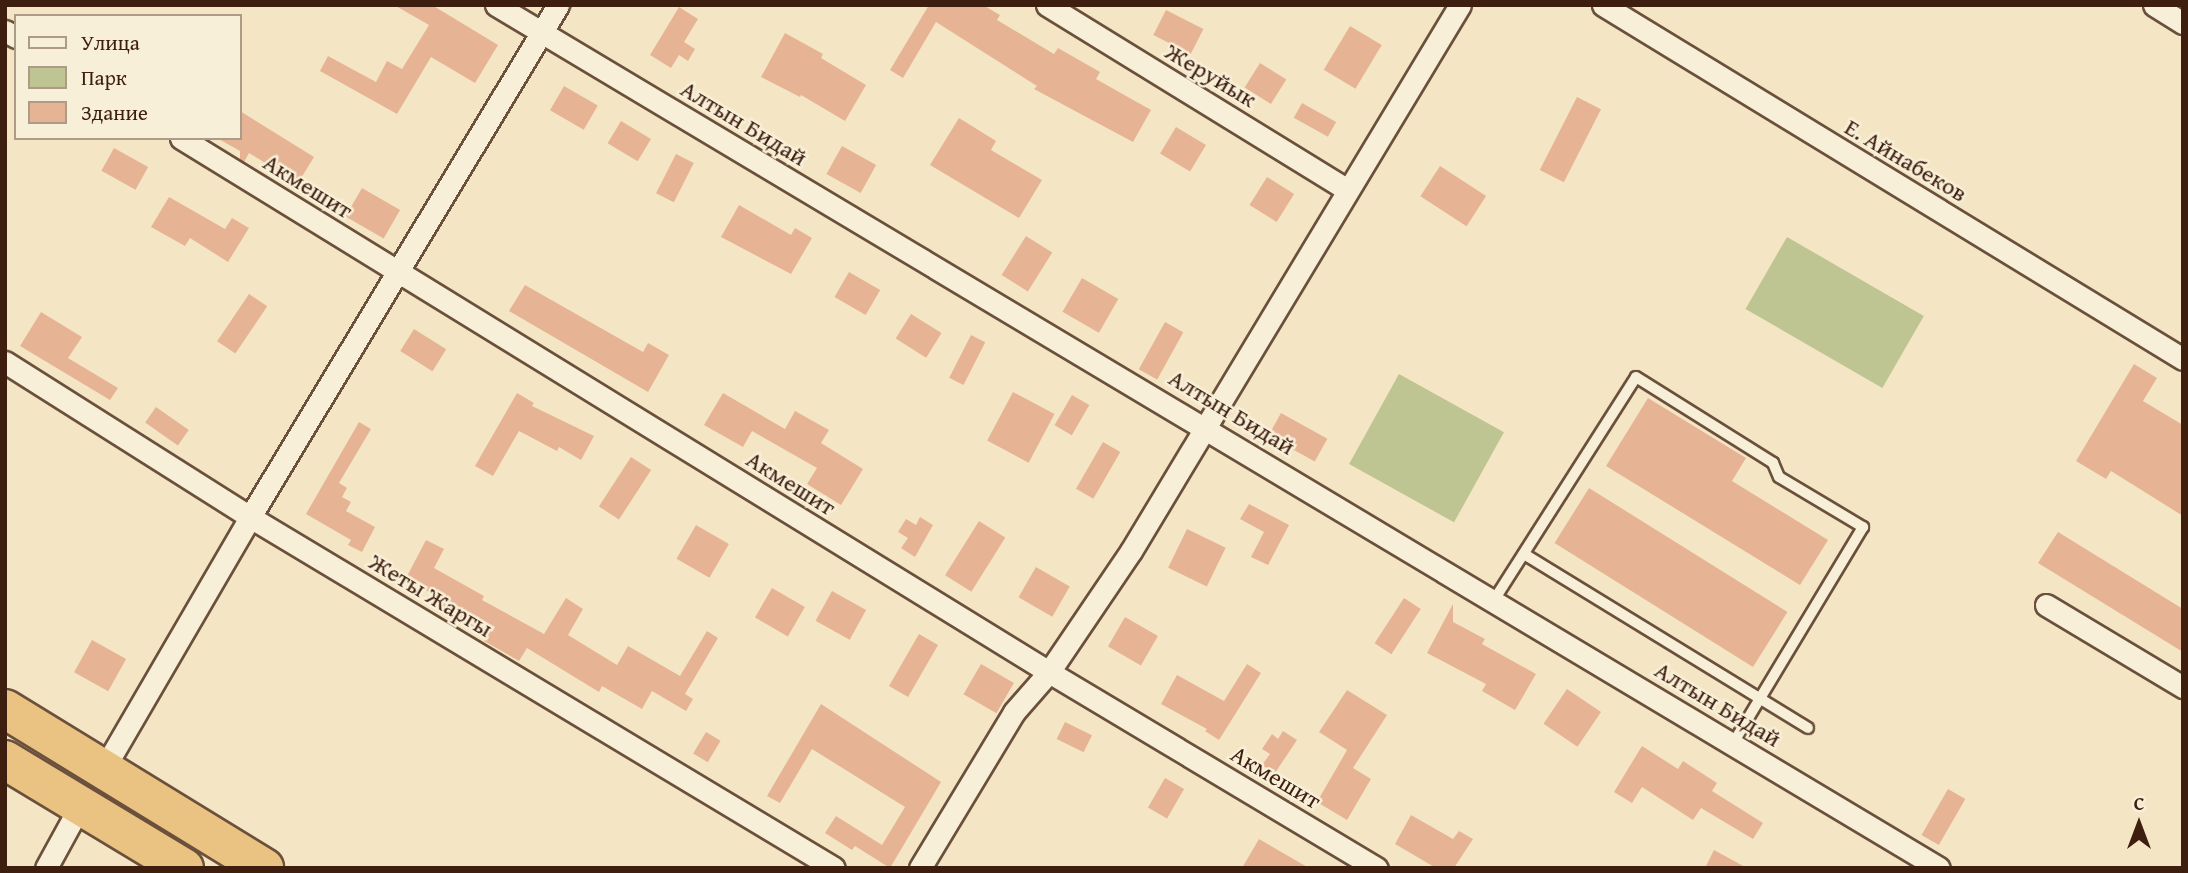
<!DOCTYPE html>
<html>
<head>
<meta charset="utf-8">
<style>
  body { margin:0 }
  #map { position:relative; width:2188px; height:873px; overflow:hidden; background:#f4e6c4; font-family:"Gentium Book Plus",serif }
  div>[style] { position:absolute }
  .green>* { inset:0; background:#bec492; transform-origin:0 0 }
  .building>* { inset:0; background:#e6b494; transform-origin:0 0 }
  .roads { filter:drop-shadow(2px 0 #6b503c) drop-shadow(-2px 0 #6b503c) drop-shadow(0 2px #6b503c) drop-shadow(0 -2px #6b503c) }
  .lane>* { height:10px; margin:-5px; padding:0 5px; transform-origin:5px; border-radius:5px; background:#f8efd9 }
  .street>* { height:21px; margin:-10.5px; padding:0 10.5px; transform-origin:10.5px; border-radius:10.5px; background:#f8efd9 }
  .highway>* { height:38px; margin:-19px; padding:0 19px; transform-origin:19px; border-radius:19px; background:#eac382 }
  span { translate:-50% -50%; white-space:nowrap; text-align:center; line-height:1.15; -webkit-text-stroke:5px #f8efd9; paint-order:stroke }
  .street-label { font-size:24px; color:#3d1e0f }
  .frame { position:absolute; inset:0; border:7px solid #3d1e0f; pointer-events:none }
  .legend { position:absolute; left:14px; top:14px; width:228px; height:126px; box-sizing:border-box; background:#f8efd9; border:2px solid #ad9b88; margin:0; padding:9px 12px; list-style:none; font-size:21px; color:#3d1e0f }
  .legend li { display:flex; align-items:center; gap:14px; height:35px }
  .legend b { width:35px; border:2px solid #ad9b88 }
  .north { position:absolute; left:2104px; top:789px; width:70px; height:70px; -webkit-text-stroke:5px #f8efd9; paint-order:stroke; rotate:0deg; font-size:19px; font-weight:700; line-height:28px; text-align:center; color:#3d1e0f }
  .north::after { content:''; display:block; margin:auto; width:24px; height:32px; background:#3d1e0f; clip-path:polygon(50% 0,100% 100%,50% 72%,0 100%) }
</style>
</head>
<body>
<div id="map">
  <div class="green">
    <i style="left:1787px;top:237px;width:158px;height:83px;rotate:30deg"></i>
    <i style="left:1399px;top:374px;width:120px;height:103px;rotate:29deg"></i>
  </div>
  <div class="building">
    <i style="clip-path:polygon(394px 5px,432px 5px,498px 45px,475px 83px,431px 57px,397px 114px,320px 71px,328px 56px,376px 82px,387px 61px,402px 69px,429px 25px)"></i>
    <i style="clip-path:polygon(929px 5px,983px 5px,1000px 15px,997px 20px,1054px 54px,1058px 48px,1100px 72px,1096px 79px,1151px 110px,1133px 142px,1034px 89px,1037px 86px,936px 22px,903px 78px,890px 70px)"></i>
    <i style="clip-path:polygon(679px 7px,698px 19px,684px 42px,695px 49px,688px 61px,679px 55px,671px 68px,650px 55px)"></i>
    <i style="left:1166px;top:10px;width:42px;height:28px;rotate:27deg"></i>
    <i style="left:1350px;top:26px;width:37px;height:51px;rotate:31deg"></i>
    <i style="clip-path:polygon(785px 33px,823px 54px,821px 58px,866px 85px,845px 121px,801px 95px,800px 97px,761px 77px)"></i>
    <i style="left:1260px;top:63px;width:31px;height:29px;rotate:32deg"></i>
    <i style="left:564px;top:86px;width:39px;height:28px;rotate:30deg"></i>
    <i style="left:1577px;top:97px;width:27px;height:82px;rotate:27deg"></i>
    <i style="left:1302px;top:103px;width:39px;height:17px;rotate:29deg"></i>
    <i style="clip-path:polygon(240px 111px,314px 157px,298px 183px,249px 153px,244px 162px,240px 159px,240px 151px,217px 138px,240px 138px)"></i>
    <i style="clip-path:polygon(959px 118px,996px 141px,991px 150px,1042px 180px,1019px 218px,930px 165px)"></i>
    <i style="left:621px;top:121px;width:35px;height:26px;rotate:31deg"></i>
    <i style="left:1176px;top:127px;width:35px;height:31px;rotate:31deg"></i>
    <i style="left:842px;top:146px;width:39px;height:32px;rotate:29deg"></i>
    <i style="left:114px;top:148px;width:39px;height:26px;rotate:29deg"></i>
    <i style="left:676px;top:154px;width:20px;height:44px;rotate:27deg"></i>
    <i style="left:1440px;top:166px;width:55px;height:36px;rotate:33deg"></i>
    <i style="left:1267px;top:177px;width:32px;height:33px;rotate:32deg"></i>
    <i style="left:362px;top:188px;width:44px;height:33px;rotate:30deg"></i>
    <i style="clip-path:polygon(169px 197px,225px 229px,232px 218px,249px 228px,228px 262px,190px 238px,185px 246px,151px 227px)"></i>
    <i style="clip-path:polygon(739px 205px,791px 235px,795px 228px,812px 238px,791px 274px,721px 237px)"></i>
    <i style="left:1026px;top:236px;width:31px;height:46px;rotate:32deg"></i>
    <i style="left:849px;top:272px;width:36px;height:29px;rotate:30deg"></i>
    <i style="left:1082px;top:278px;width:42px;height:39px;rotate:30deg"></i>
    <i style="clip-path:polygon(525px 285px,643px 352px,648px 343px,669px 355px,648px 392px,509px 311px)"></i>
    <i style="left:249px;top:294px;width:22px;height:57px;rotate:34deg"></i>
    <i style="clip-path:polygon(41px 312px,82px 337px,68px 358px,118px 388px,110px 400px,20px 346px)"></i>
    <i style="left:911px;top:314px;width:36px;height:29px;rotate:32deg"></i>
    <i style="left:1165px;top:322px;width:21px;height:54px;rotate:29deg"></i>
    <i style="left:414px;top:329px;width:38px;height:26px;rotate:32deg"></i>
    <i style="left:971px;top:335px;width:16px;height:48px;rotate:27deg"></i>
    <i style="clip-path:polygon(2134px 364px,2157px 378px,2143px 401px,2183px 425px,2183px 516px,2111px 471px,2106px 479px,2076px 461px)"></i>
    <i style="left:1013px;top:392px;width:47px;height:55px;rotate:28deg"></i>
    <i style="clip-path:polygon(517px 393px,534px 403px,532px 406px,594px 436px,581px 460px,559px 447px,557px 451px,519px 431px,493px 476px,475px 466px)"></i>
    <i style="clip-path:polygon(723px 393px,785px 429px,795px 411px,829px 430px,821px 443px,863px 469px,841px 505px,807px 484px,817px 468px,752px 431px,743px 447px,704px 425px)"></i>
    <i style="left:1072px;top:395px;width:20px;height:35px;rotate:30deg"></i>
    <i style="clip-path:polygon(1648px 398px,1746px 458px,1732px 481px,1828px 540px,1800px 585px,1606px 466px)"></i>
    <i style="left:156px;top:407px;width:40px;height:19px;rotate:35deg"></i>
    <i style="left:1281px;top:413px;width:53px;height:26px;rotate:29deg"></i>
    <i style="clip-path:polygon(359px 422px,371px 429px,339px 483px,347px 488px,342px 497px,351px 502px,346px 511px,375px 527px,362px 552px,348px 545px,351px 540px,306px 514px)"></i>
    <i style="left:1103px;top:442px;width:20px;height:54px;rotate:30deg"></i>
    <i style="left:631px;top:457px;width:24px;height:59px;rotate:33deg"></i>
    <i style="left:1589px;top:488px;width:234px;height:65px;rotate:32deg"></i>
    <i style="clip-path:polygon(1249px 504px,1289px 525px,1268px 565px,1251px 557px,1264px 532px,1240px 519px)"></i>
    <i style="clip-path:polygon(920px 517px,933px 525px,915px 557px,901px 548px,908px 538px,898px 532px,906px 519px,916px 525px)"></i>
    <i style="left:979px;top:521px;width:31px;height:64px;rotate:32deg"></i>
    <i style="left:696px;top:525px;width:38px;height:39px;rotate:30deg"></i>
    <i style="left:1187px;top:529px;width:43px;height:43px;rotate:26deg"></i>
    <i style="clip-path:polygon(2058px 532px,2183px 609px,2183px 652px,2038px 563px)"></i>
    <i style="clip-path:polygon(426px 540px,444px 549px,434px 568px,484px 596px,482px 600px,544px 634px,566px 598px,583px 609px,568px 635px,617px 665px,628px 646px,680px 676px,707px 631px,718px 638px,685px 694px,693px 699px,686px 711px,652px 691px,642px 709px,602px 686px,599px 692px,527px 648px,519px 661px,484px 641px,486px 637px,431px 606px,437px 596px,405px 580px)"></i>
    <i style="left:1036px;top:567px;width:39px;height:35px;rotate:30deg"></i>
    <i style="left:772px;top:588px;width:38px;height:34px;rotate:30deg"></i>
    <i style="left:832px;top:591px;width:39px;height:34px;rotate:29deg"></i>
    <i style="left:1404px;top:598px;width:20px;height:54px;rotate:33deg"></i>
    <i style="clip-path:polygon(1453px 604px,1453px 622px,1485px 639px,1482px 644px,1536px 674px,1515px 710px,1482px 691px,1486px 684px,1427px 653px)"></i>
    <i style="left:1125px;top:617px;width:38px;height:34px;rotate:30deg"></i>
    <i style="left:919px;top:634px;width:22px;height:60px;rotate:30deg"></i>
    <i style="left:92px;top:640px;width:39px;height:37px;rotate:29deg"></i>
    <i style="left:981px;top:664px;width:38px;height:35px;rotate:30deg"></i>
    <i style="clip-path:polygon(1247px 664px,1261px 673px,1219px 740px,1205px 731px,1207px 729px,1161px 704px,1177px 675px,1224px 701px)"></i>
    <i style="left:1567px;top:689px;width:41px;height:42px;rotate:34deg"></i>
    <i style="clip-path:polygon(1347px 690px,1387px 715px,1353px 768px,1371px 779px,1347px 820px,1317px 802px,1347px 750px,1319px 732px)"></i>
    <i style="clip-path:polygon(821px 704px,941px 782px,890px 868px,855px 846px,852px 850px,825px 833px,836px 816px,882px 845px,905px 807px,812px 749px,780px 803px,767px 796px)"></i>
    <i style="left:1065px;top:722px;width:30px;height:19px;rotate:26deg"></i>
    <i style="clip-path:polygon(1283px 731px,1297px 740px,1275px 773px,1262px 765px,1270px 754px,1262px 749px,1272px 734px,1278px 739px)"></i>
    <i style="left:706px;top:732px;width:17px;height:25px;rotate:31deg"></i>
    <i style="clip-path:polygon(1642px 746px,1678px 769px,1683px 761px,1717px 783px,1712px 791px,1763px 823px,1753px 839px,1701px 808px,1693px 820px,1642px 787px,1632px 803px,1614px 792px)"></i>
    <i style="left:1165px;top:778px;width:22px;height:34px;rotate:30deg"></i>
    <i style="left:1948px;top:789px;width:20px;height:53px;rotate:30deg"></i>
    <i style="clip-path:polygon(1411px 815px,1453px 839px,1459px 831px,1473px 839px,1454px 868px,1436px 868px,1395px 844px)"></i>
    <i style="clip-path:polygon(1259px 839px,1309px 868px,1242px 868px)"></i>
    <i style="clip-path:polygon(1714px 850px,1747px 868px,1705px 868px)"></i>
  </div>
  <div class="roads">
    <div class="lane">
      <i style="left:1524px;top:554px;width:333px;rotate:31.5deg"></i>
      <i style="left:1494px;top:600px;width:264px;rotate:-57.5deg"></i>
      <i style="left:1636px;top:377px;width:162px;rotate:32.1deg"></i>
      <i style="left:1773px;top:463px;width:15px;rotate:67deg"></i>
      <i style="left:1779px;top:477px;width:98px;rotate:30.8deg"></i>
      <i style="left:1863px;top:527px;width:252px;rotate:121deg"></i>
    </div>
    <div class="street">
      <i style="left:496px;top:5px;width:1681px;rotate:30.88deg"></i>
      <i style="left:1047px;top:5px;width:353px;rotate:31.6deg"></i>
      <i style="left:1603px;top:5px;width:679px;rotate:31.4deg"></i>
      <i style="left:2154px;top:5px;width:34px;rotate:32deg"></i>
      <i style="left:5px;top:31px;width:13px;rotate:29deg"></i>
      <i style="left:181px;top:138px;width:1019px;rotate:31.6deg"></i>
      <i style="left:1049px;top:672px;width:382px;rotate:30.9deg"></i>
      <i style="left:5px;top:362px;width:290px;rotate:32.3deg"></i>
      <i style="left:250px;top:517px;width:681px;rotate:31.01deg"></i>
      <i style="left:2046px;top:605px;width:160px;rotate:30.9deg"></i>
      <i style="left:103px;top:770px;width:293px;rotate:-59.8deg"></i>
      <i style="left:250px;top:517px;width:598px;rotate:-58.97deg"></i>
      <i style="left:46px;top:868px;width:73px;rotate:-61.3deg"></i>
      <i style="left:920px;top:868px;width:182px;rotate:-58.9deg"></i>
      <i style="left:1014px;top:712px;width:53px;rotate:-48.8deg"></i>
      <i style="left:1049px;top:672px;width:146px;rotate:-55.9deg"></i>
      <i style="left:1131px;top:551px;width:637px;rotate:-58.93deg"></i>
    </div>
    <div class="highway">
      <i style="left:5px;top:709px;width:304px;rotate:31.5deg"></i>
      <i style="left:5px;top:760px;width:209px;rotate:31.1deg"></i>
    </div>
  </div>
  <div class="street-label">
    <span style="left:1211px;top:75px;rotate:31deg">Жеруйык</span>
    <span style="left:744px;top:123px;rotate:31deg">Алтын Бидай</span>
    <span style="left:1906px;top:160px;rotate:31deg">Е. Айнабеков</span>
    <span style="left:308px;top:186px;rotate:32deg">Акмешит</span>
    <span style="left:1232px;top:412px;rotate:31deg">Алтын Бидай</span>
    <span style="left:791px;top:483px;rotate:32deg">Акмешит</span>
    <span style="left:431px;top:595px;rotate:31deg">Жеты Жаргы</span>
    <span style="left:1718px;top:704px;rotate:31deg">Алтын Бидай</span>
    <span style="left:1276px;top:777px;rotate:31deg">Акмешит</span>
  </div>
  <div class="frame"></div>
  <ul class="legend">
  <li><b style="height:9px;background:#f8efd9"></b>Улица</li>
  <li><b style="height:19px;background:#bec492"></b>Парк</li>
  <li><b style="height:19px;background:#e6b494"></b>Здание</li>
  </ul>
  <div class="north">С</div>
</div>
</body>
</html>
